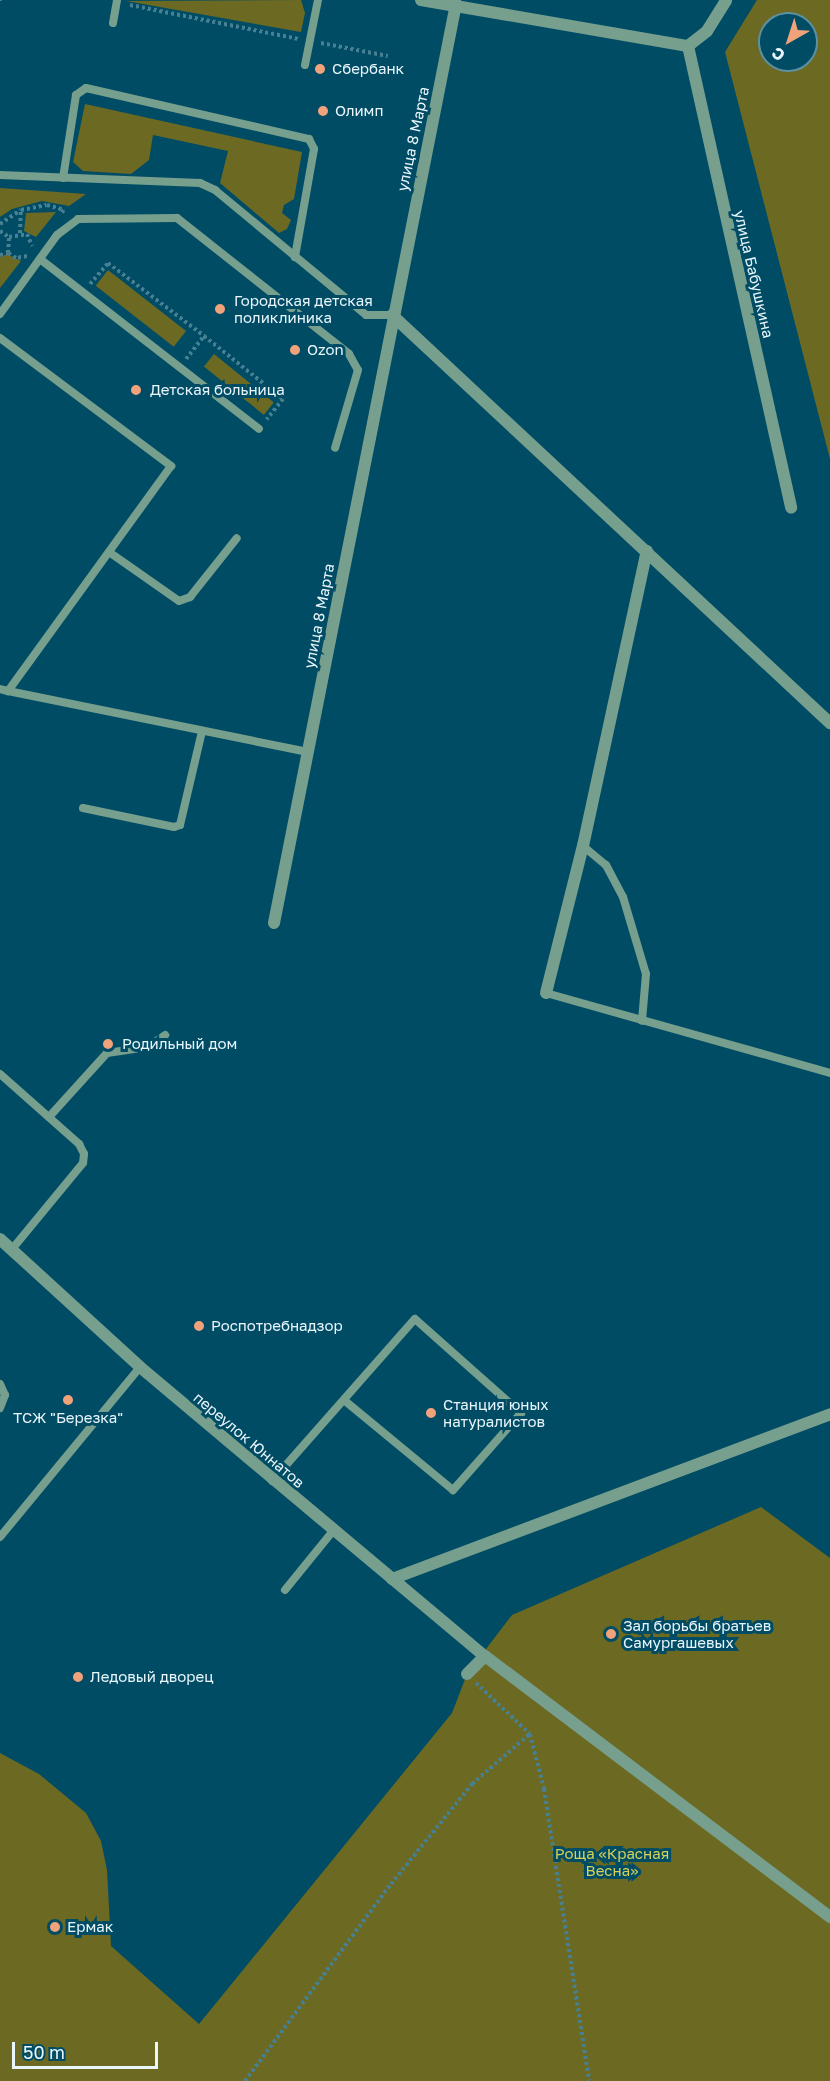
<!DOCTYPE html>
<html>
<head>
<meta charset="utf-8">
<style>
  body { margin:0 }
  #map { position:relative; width:830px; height:2081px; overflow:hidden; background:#004c65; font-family:"Golos Text",sans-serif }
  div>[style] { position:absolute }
  .green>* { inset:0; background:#6b6922; transform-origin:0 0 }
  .path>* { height:4px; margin-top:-2px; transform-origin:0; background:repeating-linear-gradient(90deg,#478093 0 3px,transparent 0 6px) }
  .lane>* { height:8px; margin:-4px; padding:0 4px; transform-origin:4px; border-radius:4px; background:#779f8e }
  .street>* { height:12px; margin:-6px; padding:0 6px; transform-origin:6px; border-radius:6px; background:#779f8e }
  .dots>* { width:16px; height:16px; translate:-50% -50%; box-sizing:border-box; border:3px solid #004c65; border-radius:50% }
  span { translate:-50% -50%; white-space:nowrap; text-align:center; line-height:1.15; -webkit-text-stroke:6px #004c65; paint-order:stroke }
  .poi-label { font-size:15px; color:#e9f6fc }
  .left { translate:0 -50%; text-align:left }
  .street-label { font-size:15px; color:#e9f6fc }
  .park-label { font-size:15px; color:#d5d159 }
  .north { position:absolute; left:758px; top:12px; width:60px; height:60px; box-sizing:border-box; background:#004c65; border:2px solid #5d90a1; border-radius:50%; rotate:219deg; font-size:16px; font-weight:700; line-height:24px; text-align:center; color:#e9f6fc }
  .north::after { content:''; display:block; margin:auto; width:21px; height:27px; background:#f0a27a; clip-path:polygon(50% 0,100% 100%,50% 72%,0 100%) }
  .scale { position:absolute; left:12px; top:2042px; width:146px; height:27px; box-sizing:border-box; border:3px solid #e9f6fc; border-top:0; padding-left:8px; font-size:18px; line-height:21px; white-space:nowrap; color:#e9f6fc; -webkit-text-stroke:4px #004c65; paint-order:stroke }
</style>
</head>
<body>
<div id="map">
  <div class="green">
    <i style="clip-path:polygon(301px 0,305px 13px,301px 32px,126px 1px)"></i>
    <i style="clip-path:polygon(evenodd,757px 0,830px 0,830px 459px,725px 52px,757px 0,770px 24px,806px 24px,806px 60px,770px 60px,770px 24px)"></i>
    <i style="clip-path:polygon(85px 104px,302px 152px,294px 199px,284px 205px,282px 213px,291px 220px,287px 229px,279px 233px,220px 183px,228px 151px,153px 135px,149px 160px,131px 174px,83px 171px,73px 162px)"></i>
    <i style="clip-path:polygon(0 188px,86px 194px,69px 206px,42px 201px,12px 209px,0 217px)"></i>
    <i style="clip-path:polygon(56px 212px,36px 237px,24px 231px,26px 213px)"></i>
    <i style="clip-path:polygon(7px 254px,21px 261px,0 288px,0 257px)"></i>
    <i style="left:108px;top:270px;width:99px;height:20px;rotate:38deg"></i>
    <i style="left:214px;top:354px;width:77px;height:16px;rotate:39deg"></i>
    <i style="clip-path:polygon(761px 1507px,830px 1558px,830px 2081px,0 2081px,0 1753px,39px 1774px,86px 1813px,101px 1841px,107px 1870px,111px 1946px,199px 2024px,452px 1713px,467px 1674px,512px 1615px)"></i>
  </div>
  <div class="path">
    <i style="left:0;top:1px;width:1px;rotate:-90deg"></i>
    <i style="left:130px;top:5px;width:172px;rotate:11.4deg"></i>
    <i style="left:321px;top:43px;width:68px;rotate:11deg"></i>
    <i style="left:0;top:224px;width:25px;rotate:-34deg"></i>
    <i style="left:21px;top:210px;width:26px;rotate:-11deg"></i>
    <i style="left:47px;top:205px;width:18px;rotate:16deg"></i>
    <i style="left:64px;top:210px;width:6px;rotate:135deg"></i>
    <i style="left:0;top:231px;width:11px;rotate:34deg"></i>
    <i style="left:20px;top:233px;width:23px;rotate:-88deg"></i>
    <i style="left:0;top:255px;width:8px;rotate:-14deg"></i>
    <i style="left:27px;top:256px;width:11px;rotate:170deg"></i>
    <i style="left:16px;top:258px;width:9px;rotate:-148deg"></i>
    <i style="left:8px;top:253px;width:16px;rotate:-86deg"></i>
    <i style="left:9px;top:237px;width:18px;rotate:-9deg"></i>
    <i style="left:27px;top:234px;width:13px;rotate:67deg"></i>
    <i style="left:90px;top:284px;width:28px;rotate:-49deg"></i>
    <i style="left:108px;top:263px;width:121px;rotate:37.2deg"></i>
    <i style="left:204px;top:336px;width:101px;rotate:38.6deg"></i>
    <i style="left:283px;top:399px;width:26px;rotate:129deg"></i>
    <i style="left:186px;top:359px;width:29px;rotate:-52deg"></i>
    <i style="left:476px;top:1683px;width:74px;rotate:43.4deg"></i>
    <i style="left:530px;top:1734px;width:57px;rotate:75.7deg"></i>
    <i style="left:544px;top:1789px;width:295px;rotate:81.2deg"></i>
    <i style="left:245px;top:2081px;width:245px;rotate:-53.5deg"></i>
    <i style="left:391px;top:1884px;width:129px;rotate:-51deg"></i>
    <i style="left:472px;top:1784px;width:77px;rotate:-40.8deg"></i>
  </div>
  <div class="lane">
    <i style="left:113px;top:23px;width:23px;rotate:-80deg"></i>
    <i style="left:305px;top:65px;width:66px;rotate:-78.7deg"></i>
    <i style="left:0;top:175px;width:200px;rotate:2.3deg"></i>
    <i style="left:200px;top:183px;width:17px;rotate:25deg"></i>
    <i style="left:215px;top:190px;width:196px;rotate:39.6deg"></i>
    <i style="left:366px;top:315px;width:26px"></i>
    <i style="left:63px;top:178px;width:84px;rotate:-81.1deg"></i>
    <i style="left:76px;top:95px;width:12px;rotate:-35deg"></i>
    <i style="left:86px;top:88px;width:229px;rotate:12.9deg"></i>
    <i style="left:309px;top:139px;width:11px;rotate:63deg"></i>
    <i style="left:314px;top:149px;width:110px;rotate:100deg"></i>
    <i style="left:40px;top:259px;width:277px;rotate:37.8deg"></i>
    <i style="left:0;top:314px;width:97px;rotate:-54.2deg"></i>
    <i style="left:57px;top:235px;width:26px;rotate:-37deg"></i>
    <i style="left:78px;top:219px;width:99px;rotate:-0.6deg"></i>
    <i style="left:177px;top:218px;width:219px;rotate:38.3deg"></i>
    <i style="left:349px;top:354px;width:18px;rotate:61deg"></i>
    <i style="left:358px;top:370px;width:81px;rotate:106.4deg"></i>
    <i style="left:0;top:338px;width:214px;rotate:36.8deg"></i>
    <i style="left:171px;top:466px;width:278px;rotate:125.9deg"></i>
    <i style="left:8px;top:691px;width:8px;rotate:-166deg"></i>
    <i style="left:109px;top:552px;width:85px;rotate:35deg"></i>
    <i style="left:179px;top:601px;width:12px;rotate:-20deg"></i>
    <i style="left:190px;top:597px;width:75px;rotate:-51.5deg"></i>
    <i style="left:8px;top:691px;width:306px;rotate:11.5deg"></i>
    <i style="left:83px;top:808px;width:93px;rotate:11.8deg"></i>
    <i style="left:174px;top:827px;width:6px;rotate:-18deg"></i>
    <i style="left:180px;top:825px;width:97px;rotate:-76.8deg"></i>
    <i style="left:583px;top:846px;width:30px;rotate:40deg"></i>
    <i style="left:606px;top:865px;width:36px;rotate:62deg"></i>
    <i style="left:623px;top:897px;width:80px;rotate:73.4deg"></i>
    <i style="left:646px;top:974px;width:47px;rotate:94.9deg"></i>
    <i style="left:546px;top:993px;width:295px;rotate:15.7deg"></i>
    <i style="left:0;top:1074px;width:106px;rotate:41.5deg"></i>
    <i style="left:79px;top:1144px;width:11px;rotate:63deg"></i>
    <i style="left:84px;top:1154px;width:9px;rotate:96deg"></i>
    <i style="left:83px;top:1163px;width:112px;rotate:129.5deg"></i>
    <i style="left:49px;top:1117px;width:86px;rotate:-47.8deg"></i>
    <i style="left:107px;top:1053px;width:41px;rotate:-8.3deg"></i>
    <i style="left:148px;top:1047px;width:21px;rotate:-35deg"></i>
    <i style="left:0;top:1384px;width:12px;rotate:66deg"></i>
    <i style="left:5px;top:1395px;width:14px;rotate:111deg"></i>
    <i style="left:272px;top:1481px;width:216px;rotate:-48.6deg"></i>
    <i style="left:415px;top:1319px;width:142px;rotate:41.6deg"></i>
    <i style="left:521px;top:1413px;width:103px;rotate:131.4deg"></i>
    <i style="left:453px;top:1490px;width:140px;rotate:-140.5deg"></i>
    <i style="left:0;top:1537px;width:220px;rotate:-50.5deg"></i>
    <i style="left:285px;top:1590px;width:76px;rotate:-50.9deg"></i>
  </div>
  <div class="street">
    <i style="left:421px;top:0;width:271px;rotate:9.8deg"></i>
    <i style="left:688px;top:46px;width:24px;rotate:-38deg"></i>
    <i style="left:707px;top:31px;width:36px;rotate:-58deg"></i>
    <i style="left:688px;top:46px;width:473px;rotate:77.4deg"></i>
    <i style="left:392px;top:315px;width:599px;rotate:42.97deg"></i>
    <i style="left:274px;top:923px;width:937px;rotate:-78.8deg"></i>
    <i style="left:546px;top:993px;width:152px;rotate:-75.9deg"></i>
    <i style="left:583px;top:846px;width:302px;rotate:-77.8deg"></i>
    <i style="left:0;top:1239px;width:190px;rotate:42.4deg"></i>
    <i style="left:140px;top:1367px;width:450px;rotate:40deg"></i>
    <i style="left:485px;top:1656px;width:433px;rotate:37.1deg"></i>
    <i style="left:392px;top:1579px;width:468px;rotate:-20.6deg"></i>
    <i style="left:467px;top:1674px;width:25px;rotate:-45deg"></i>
  </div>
  <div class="dots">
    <i style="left:320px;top:69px;background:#f0a27a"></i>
    <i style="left:323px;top:111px;background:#f0a27a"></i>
    <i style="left:220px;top:309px;background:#f0a27a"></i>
    <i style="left:295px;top:350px;background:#f0a27a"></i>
    <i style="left:136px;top:390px;background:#f0a27a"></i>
    <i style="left:108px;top:1044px;background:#f0a27a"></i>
    <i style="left:199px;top:1326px;background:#f0a27a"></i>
    <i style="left:68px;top:1400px;background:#f0a27a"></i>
    <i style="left:431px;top:1413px;background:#f0a27a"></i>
    <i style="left:611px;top:1634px;background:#f0a27a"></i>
    <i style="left:78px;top:1677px;background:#f0a27a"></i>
    <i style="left:55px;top:1927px;background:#f0a27a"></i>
  </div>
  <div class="poi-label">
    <span class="left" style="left:332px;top:69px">Сбербанк</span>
    <span class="left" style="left:335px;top:111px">Олимп</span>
    <span class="left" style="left:234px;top:309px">Городская детская<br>поликлиника</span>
    <span class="left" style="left:307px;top:350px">Ozon</span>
    <span class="left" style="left:150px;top:390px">Детская больница</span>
    <span class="left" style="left:122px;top:1044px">Родильный дом</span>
    <span class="left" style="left:211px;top:1326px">Роспотребнадзор</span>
    <span class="left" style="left:443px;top:1413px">Станция юных<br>натуралистов</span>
    <span style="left:68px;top:1418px">ТСЖ "Березка"</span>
    <span class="left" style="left:623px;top:1634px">Зал борьбы братьев<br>Самургашевых</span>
    <span class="left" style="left:90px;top:1677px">Ледовый дворец</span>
    <span class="left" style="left:67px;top:1927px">Ермак</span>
  </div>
  <div class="street-label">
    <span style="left:413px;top:139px;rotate:-78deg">улица 8 Марта</span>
    <span style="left:754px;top:274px;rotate:77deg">улица Бабушкина</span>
    <span style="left:319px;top:616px;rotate:-79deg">улица 8 Марта</span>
    <span style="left:249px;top:1440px;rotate:40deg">переулок Юннатов</span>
  </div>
  <div class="park-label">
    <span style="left:612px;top:1862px">Роща «Красная<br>Весна»</span>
  </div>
  <div class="north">С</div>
  <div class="scale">50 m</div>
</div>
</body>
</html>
